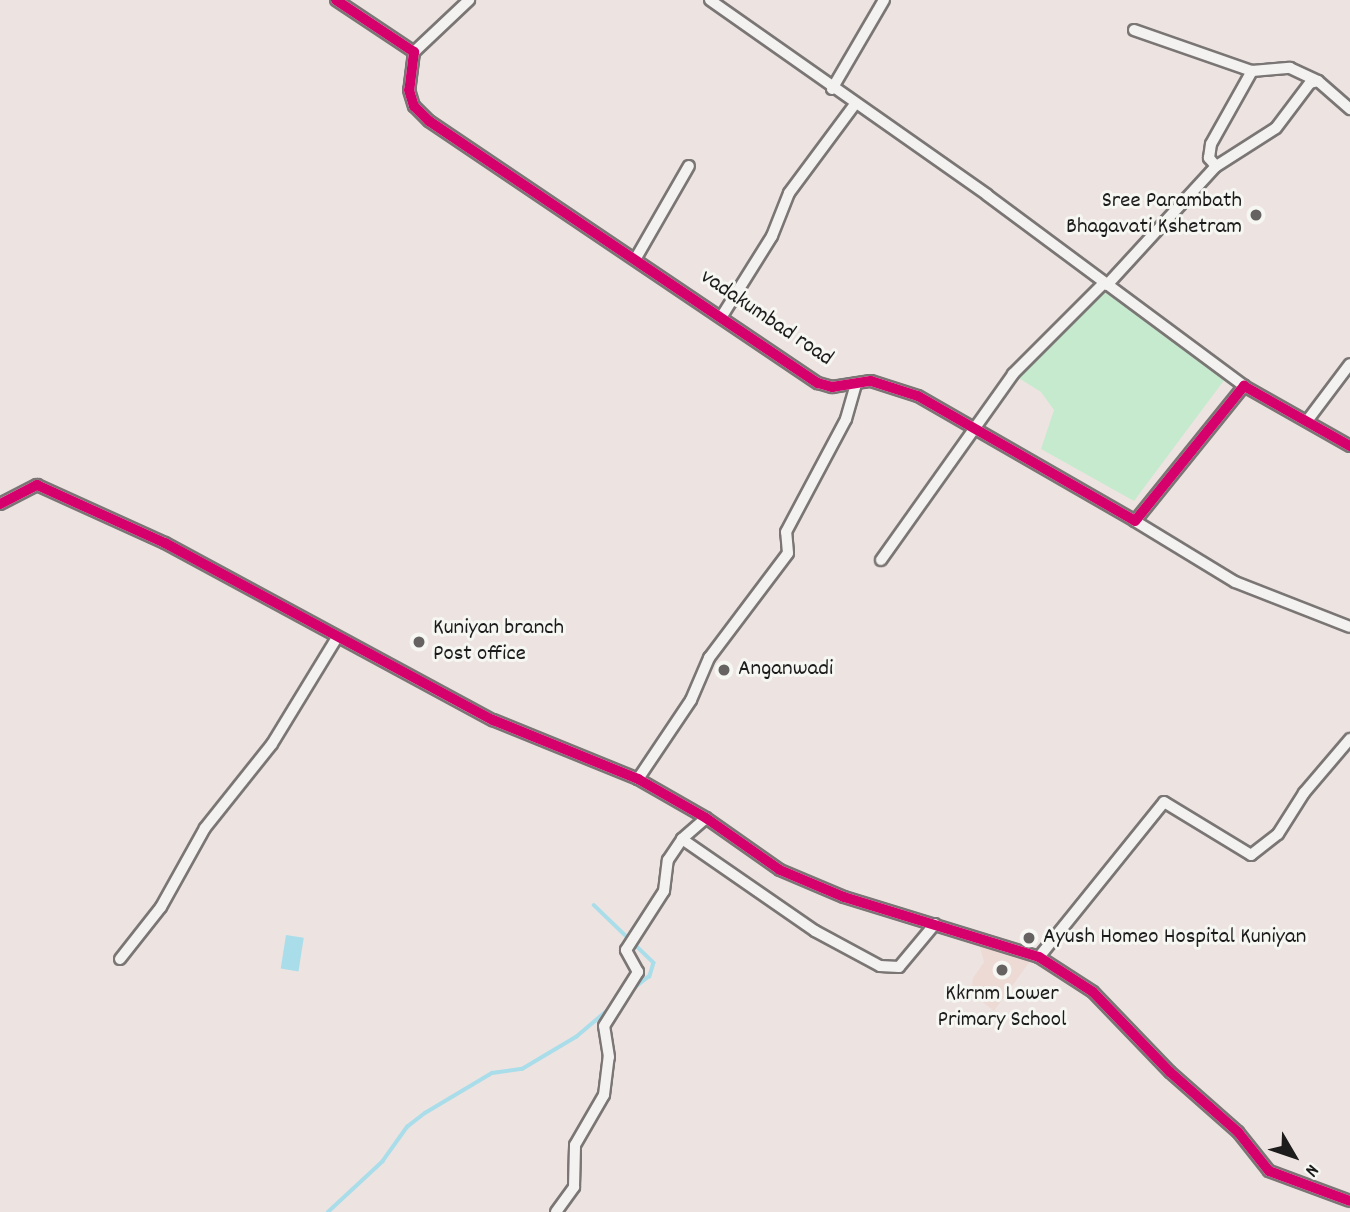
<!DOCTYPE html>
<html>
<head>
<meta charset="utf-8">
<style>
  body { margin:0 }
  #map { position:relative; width:1350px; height:1212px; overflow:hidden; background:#ede4e1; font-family:Dekko,sans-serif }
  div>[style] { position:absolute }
  .built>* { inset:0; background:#eedad5 }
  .green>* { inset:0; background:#c6eacd }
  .water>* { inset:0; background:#aaddea; transform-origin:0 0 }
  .stream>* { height:3.5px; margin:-1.75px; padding:0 1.75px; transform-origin:1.75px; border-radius:1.75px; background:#aaddea }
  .roads { filter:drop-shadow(2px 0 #7a7675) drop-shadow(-2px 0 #7a7675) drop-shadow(0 2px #7a7675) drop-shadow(0 -2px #7a7675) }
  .street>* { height:10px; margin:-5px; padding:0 5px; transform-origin:5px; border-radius:5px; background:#f4f2f0 }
  .cycleway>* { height:10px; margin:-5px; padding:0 5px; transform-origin:5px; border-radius:5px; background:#d6006c }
  .dots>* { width:19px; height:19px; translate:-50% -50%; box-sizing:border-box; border:4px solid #f6f6f2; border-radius:50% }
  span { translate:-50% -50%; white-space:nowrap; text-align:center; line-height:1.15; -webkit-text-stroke:6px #f6f6f2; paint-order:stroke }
  .poi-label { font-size:23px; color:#1c1c1c }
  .right { translate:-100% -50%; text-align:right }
  .left { translate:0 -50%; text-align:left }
  .street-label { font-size:23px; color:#1c1c1c }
  .north { position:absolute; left:1259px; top:1121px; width:70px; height:70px; -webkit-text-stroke:5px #f6f6f2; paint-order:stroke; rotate:129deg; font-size:19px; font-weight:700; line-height:28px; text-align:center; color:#1c1c1c }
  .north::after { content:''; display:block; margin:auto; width:24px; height:32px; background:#1c1c1c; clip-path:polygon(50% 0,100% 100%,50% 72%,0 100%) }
</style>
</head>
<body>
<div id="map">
  <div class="built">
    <i style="clip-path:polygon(978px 940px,1031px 960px,994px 1011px,971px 993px,973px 978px,984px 962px)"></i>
  </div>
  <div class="green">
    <i style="clip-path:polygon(1102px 290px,1225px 379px,1134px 501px,1041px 449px,1054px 410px,1041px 392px,1017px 377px)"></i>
  </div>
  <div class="water">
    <i style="left:286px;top:935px;width:18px;height:34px;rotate:9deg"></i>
  </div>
  <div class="stream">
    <i style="left:594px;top:905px;width:83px;rotate:44deg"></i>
    <i style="left:654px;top:963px;width:14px;rotate:107deg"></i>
    <i style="left:650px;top:976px;width:24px;rotate:142deg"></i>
    <i style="left:328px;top:1212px;width:74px;rotate:-42.8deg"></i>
    <i style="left:382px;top:1162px;width:43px;rotate:-54.5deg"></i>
    <i style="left:407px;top:1127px;width:23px;rotate:-38deg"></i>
    <i style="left:425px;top:1113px;width:78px;rotate:-30.8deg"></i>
    <i style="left:492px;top:1073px;width:30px;rotate:-8deg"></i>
    <i style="left:522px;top:1069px;width:63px;rotate:-30.7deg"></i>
    <i style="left:576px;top:1037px;width:43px;rotate:-40.3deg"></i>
  </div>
  <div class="roads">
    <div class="street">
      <i style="left:336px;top:0;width:94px;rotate:33.7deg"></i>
      <i style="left:414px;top:52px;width:38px;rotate:97deg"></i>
      <i style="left:409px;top:90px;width:17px;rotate:73deg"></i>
      <i style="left:414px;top:106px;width:21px;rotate:45deg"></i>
      <i style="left:429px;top:121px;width:469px;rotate:34deg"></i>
      <i style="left:818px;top:383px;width:15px;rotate:16deg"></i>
      <i style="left:832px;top:387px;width:39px;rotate:-9deg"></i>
      <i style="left:871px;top:381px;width:49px;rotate:17.7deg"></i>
      <i style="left:918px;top:396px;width:250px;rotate:29.9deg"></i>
      <i style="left:1135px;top:521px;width:174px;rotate:-51.1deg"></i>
      <i style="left:1244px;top:386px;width:122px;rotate:29.5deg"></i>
      <i style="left:710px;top:0;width:339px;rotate:35.1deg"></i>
      <i style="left:987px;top:195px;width:320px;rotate:36.6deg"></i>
      <i style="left:1134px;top:30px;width:125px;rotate:19.2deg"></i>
      <i style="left:414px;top:52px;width:76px;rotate:-43.4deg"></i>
      <i style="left:832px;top:89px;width:103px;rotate:-59.7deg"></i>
      <i style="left:1216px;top:166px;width:11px;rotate:-131deg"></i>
      <i style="left:1209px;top:158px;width:14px;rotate:-82deg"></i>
      <i style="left:1211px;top:144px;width:84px;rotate:-60.7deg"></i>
      <i style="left:1252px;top:71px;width:38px;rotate:-5deg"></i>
      <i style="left:1290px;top:68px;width:31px;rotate:25deg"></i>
      <i style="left:636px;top:258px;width:106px;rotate:-60.1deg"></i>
      <i style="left:1107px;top:285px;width:160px;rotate:-47.5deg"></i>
      <i style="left:1215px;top:167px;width:72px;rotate:-32.6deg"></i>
      <i style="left:1276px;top:128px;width:56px;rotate:-52.9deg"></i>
      <i style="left:1310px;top:83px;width:8px;rotate:-14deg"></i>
      <i style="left:1318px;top:81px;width:43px;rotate:41.2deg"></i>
      <i style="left:722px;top:316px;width:94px;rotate:-58deg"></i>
      <i style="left:772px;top:236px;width:46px;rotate:-68.4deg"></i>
      <i style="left:789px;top:193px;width:111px;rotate:-53.4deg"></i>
      <i style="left:1307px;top:421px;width:71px;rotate:-53deg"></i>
      <i style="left:0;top:504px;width:42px;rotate:-27.2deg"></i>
      <i style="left:37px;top:485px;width:141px;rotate:24.4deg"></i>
      <i style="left:165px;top:543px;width:373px;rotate:28.4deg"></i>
      <i style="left:493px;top:720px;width:157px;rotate:22.1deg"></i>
      <i style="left:638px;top:779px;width:78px;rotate:29.8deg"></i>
      <i style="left:706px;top:818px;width:90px;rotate:35.1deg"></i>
      <i style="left:780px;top:870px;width:69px;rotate:22.9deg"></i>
      <i style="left:844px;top:897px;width:204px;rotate:17.1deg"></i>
      <i style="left:1039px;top:957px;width:64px;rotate:32.9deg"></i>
      <i style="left:1093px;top:992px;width:111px;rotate:46.1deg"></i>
      <i style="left:1170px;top:1072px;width:91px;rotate:41.4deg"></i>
      <i style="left:1238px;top:1132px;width:50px;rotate:51.5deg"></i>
      <i style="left:1269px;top:1171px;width:86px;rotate:20.3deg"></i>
      <i style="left:1135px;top:521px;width:117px;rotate:31.4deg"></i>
      <i style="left:1235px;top:582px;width:123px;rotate:21.4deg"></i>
      <i style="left:881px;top:560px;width:228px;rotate:-54.6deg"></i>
      <i style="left:1013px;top:374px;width:129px;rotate:-45deg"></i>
      <i style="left:638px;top:779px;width:95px;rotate:-56.1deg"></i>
      <i style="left:691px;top:700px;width:46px;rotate:-66.8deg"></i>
      <i style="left:709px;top:658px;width:131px;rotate:-53deg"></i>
      <i style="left:788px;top:553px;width:21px;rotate:-95deg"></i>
      <i style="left:786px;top:532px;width:128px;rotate:-62deg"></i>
      <i style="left:846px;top:419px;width:37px;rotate:-74deg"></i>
      <i style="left:706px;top:818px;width:32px;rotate:139deg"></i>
      <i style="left:682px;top:839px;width:162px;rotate:34.7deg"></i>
      <i style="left:815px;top:931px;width:74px;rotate:28.3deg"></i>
      <i style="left:880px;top:966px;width:19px;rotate:3deg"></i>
      <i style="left:899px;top:967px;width:56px;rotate:-50.1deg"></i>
      <i style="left:1039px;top:957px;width:199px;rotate:-51.1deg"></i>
      <i style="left:1164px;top:802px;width:102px;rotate:31.3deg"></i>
      <i style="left:1251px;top:855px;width:34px;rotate:-38deg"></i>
      <i style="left:1278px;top:834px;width:49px;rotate:-57.6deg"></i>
      <i style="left:1304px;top:793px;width:71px;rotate:-49.6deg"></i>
      <i style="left:120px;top:959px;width:66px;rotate:-51.7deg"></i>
      <i style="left:161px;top:907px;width:90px;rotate:-60.9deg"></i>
      <i style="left:205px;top:828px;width:107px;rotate:-51.4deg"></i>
      <i style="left:272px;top:744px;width:123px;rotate:-58.6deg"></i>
      <i style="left:556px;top:1212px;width:31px;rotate:-54deg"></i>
      <i style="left:574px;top:1187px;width:42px;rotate:-88.6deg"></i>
      <i style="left:575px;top:1145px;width:58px;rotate:-59.9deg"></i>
      <i style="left:604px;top:1095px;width:38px;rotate:-83deg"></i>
      <i style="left:609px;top:1057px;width:31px;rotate:-99deg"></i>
      <i style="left:604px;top:1026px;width:64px;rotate:-57.8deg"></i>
      <i style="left:638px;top:972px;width:25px;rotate:-119deg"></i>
      <i style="left:626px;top:950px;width:70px;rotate:-57.2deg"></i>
      <i style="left:664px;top:891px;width:31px;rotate:-83deg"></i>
      <i style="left:668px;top:860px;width:25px;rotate:-56deg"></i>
    </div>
  </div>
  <div class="cycleway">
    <i style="left:336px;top:0;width:94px;rotate:33.7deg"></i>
    <i style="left:414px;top:52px;width:38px;rotate:97deg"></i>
    <i style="left:409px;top:90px;width:17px;rotate:73deg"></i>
    <i style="left:414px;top:106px;width:21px;rotate:45deg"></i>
    <i style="left:429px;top:121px;width:469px;rotate:34deg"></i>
    <i style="left:818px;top:383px;width:15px;rotate:16deg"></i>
    <i style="left:832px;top:387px;width:39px;rotate:-9deg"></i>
    <i style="left:871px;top:381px;width:49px;rotate:17.7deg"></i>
    <i style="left:918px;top:396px;width:250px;rotate:29.9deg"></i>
    <i style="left:1135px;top:521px;width:174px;rotate:-51.1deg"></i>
    <i style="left:1244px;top:386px;width:122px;rotate:29.5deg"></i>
    <i style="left:0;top:504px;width:42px;rotate:-27.2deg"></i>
    <i style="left:37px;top:485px;width:141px;rotate:24.4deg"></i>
    <i style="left:165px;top:543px;width:373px;rotate:28.4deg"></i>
    <i style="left:493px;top:720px;width:157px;rotate:22.1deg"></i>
    <i style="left:638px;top:779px;width:78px;rotate:29.8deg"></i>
    <i style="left:706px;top:818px;width:90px;rotate:35.1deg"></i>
    <i style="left:780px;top:870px;width:69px;rotate:22.9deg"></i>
    <i style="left:844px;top:897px;width:204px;rotate:17.1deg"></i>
    <i style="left:1039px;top:957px;width:64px;rotate:32.9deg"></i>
    <i style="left:1093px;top:992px;width:111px;rotate:46.1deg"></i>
    <i style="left:1170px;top:1072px;width:91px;rotate:41.4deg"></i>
    <i style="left:1238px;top:1132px;width:50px;rotate:51.5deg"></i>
    <i style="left:1269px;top:1171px;width:86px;rotate:20.3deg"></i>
  </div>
  <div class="dots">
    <i style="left:1256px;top:215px;background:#656261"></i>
    <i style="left:419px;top:642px;background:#656261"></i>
    <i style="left:724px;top:670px;background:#656261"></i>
    <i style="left:1029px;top:938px;background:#656261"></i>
    <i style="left:1002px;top:970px;background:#656261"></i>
  </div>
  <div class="poi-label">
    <span class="right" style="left:1242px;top:215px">Sree Parambath<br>Bhagavati Kshetram</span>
    <span class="left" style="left:433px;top:642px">Kuniyan branch<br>Post office</span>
    <span class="left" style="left:738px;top:670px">Anganwadi</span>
    <span class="left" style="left:1043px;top:938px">Ayush Homeo Hospital Kuniyan</span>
    <span style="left:1002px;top:1008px">Kkrnm Lower<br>Primary School</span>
  </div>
  <div class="street-label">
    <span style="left:766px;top:319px;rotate:34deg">vadakumbad road</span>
  </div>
  <div class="north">N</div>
</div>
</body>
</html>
